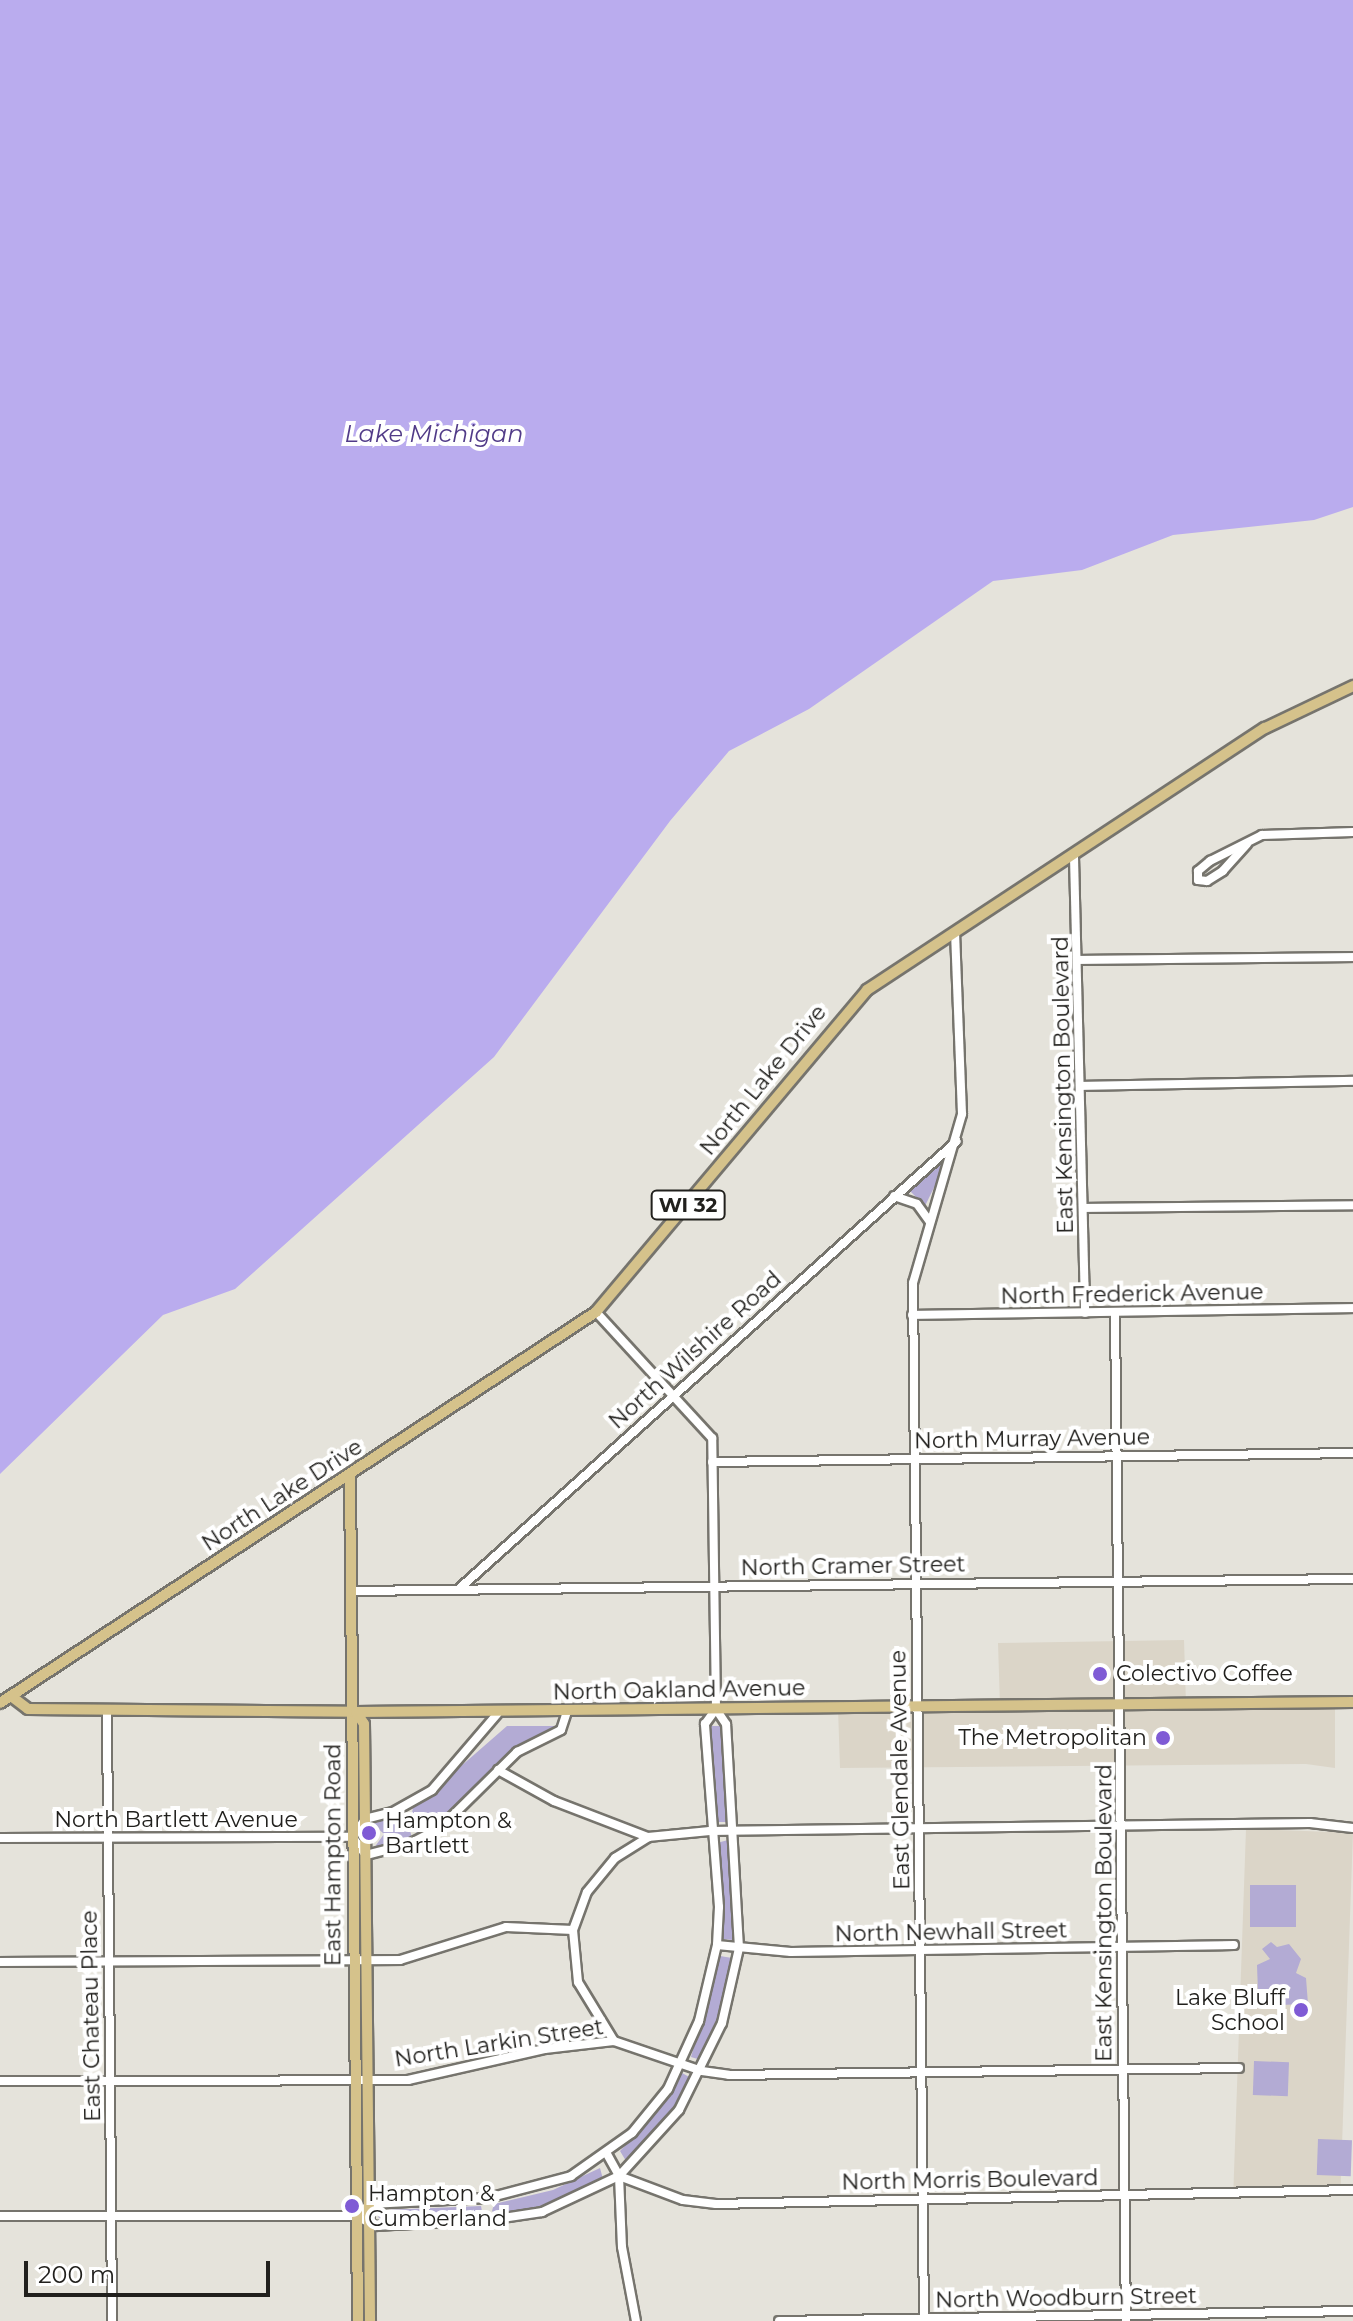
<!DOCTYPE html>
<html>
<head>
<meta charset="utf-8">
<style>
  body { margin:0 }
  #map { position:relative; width:1353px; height:2321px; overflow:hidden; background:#e5e3db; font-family:Montserrat,sans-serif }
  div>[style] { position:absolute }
  .built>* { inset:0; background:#dbd5c8; transform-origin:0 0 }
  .green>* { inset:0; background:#b3abd4; transform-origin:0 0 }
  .water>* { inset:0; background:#baacee }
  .roads { filter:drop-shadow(2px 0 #76746d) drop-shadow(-2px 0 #76746d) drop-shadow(0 2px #76746d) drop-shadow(0 -2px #76746d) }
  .minor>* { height:8px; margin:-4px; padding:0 4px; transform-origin:4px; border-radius:4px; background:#fff }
  .major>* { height:10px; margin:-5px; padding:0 5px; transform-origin:5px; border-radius:5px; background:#d5c28b }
  .dots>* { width:22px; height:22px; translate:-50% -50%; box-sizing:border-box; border:4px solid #fff; border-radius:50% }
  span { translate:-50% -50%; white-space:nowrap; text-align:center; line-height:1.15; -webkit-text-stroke:8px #fff; paint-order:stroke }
  .shield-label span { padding:2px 6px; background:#fff; border:2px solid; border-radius:6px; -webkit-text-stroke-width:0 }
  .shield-label { font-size:20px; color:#21201d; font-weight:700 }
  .street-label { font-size:22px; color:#21201d }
  .poi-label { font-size:22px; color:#21201d }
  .left { translate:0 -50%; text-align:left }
  .right { translate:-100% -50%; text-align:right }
  .water-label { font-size:24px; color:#513b88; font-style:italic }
  .scale { position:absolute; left:24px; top:2261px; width:246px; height:36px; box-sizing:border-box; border:4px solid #21201d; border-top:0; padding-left:10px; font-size:24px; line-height:28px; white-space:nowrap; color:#21201d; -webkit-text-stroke:6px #fff; paint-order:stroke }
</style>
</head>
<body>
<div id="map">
  <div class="built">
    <i style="clip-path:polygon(1184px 1640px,1186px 1704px,1335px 1702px,1335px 1768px,1306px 1764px,840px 1768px,838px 1708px,1000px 1706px,998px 1643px)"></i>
    <i style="left:1246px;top:1829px;width:107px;height:359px;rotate:2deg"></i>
  </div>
  <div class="green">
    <i style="clip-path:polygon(940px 1162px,945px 1165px,925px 1206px,909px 1190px)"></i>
    <i style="clip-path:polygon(507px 1726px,557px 1726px,508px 1754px,442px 1821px,419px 1834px,414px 1831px,410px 1821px,413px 1808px)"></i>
    <i style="clip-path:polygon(709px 1726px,721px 1726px,726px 1822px,716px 1822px)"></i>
    <i style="clip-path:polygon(405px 1812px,412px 1838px,374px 1848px,384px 1834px,373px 1824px)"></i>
    <i style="clip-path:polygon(728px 1840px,735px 1915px,733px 1940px,722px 1939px,717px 1843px)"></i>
    <i style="left:1250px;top:1885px;width:46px;height:42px"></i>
    <i style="clip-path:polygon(1271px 1942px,1277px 1947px,1289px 1944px,1301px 1959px,1296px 1973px,1306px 1978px,1308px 2004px,1279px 2005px,1269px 1994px,1258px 1993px,1257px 1965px,1270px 1959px,1262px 1949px)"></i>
    <i style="clip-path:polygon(720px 1956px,732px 1958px,715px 2027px,701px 2060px,691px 2057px)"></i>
    <i style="left:1254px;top:2061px;width:35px;height:34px;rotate:2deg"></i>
    <i style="clip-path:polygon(682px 2073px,691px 2078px,679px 2101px,626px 2161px,620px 2151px,650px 2120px)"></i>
    <i style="left:1318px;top:2139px;width:34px;height:36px;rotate:2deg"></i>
    <i style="clip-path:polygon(600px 2168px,603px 2179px,553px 2203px,498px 2216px,492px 2211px,494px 2204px,553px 2190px)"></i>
    <i style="clip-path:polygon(481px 2206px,483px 2217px,386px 2222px,378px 2217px,386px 2210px)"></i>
  </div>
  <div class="water">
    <i style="clip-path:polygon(0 0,1353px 0,1353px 507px,1314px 520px,1173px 535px,1082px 570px,993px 581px,809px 709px,729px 751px,670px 821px,494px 1057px,235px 1289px,163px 1315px,0 1474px)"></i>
  </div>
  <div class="roads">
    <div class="minor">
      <i style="left:1247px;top:844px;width:36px;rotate:132deg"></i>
      <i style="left:1223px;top:871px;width:19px;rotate:148deg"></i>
      <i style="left:1207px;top:881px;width:9px;rotate:-174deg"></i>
      <i style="left:1198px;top:880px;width:9px;rotate:-90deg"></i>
      <i style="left:1198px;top:871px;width:16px;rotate:-40deg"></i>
      <i style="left:1210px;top:861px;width:58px;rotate:-26.6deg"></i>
      <i style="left:1262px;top:835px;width:91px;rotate:-1.9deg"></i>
      <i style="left:1074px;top:857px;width:456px;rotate:88.6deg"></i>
      <i style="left:1078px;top:960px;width:275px;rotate:-0.6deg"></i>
      <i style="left:1081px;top:1086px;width:272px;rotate:-1.1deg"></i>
      <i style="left:894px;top:1196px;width:24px;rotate:19deg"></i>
      <i style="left:917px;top:1204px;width:22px;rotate:54deg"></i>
      <i style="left:1083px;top:1208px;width:270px;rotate:-0.6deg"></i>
      <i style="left:1115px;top:1312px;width:1009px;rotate:89.38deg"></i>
      <i style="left:912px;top:1315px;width:441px;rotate:-0.9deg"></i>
      <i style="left:712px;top:1462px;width:641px;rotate:-0.8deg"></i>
      <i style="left:460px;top:1588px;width:668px;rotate:-41.97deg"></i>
      <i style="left:354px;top:1591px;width:999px;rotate:-0.69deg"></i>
      <i style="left:107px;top:1710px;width:611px;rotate:89.53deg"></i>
      <i style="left:498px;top:1770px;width:64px;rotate:29deg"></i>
      <i style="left:554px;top:1801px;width:101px;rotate:21deg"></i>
      <i style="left:648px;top:1837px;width:62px;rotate:-5.5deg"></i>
      <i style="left:710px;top:1831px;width:600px;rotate:-0.76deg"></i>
      <i style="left:1310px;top:1823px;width:43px;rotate:6.6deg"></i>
      <i style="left:353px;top:1837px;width:22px;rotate:-56deg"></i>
      <i style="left:365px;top:1819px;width:29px;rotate:-14deg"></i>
      <i style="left:393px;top:1812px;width:45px;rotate:-29.4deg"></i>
      <i style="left:432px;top:1790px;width:101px;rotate:-49.4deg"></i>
      <i style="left:0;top:1838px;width:352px;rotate:-0.2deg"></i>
      <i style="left:353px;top:1838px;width:21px;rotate:53deg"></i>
      <i style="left:366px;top:1855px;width:44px;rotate:-14.3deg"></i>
      <i style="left:409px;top:1844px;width:34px;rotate:-27deg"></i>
      <i style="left:439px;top:1829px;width:110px;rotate:-44.6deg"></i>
      <i style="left:517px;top:1752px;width:49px;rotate:-26.6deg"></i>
      <i style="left:561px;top:1730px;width:19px;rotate:-72deg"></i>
      <i style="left:717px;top:1945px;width:74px;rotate:5.4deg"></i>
      <i style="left:791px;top:1952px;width:443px;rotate:-0.9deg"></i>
      <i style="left:0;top:1962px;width:400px;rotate:-0.3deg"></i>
      <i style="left:400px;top:1960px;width:111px;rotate:-17.3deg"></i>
      <i style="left:506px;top:1927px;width:67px;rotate:2.6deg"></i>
      <i style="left:614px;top:2041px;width:69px;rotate:-121.4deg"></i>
      <i style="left:578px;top:1982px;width:52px;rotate:-95.5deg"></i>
      <i style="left:573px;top:1930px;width:40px;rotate:-69.8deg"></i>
      <i style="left:587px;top:1892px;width:44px;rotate:-50.5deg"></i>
      <i style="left:615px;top:1858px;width:39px;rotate:-32deg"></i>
      <i style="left:0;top:2081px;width:408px;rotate:-0.1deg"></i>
      <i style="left:408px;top:2080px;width:140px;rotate:-12.8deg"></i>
      <i style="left:545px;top:2049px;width:69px;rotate:-6.6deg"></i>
      <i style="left:614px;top:2041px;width:93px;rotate:18.8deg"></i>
      <i style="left:702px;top:2071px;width:27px;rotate:8deg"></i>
      <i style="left:729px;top:2075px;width:510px;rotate:-0.79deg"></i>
      <i style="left:607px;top:2154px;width:25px;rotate:61deg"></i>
      <i style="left:619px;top:2176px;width:68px;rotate:20.6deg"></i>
      <i style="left:683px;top:2200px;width:33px;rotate:7deg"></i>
      <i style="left:716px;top:2204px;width:637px;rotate:-1.26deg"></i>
      <i style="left:619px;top:2176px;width:71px;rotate:87.6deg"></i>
      <i style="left:622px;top:2247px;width:75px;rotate:79.3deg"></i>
      <i style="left:0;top:2216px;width:357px"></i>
      <i style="left:357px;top:2216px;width:21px;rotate:29deg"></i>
      <i style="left:375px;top:2226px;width:114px;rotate:-3deg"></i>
      <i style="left:489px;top:2220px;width:54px;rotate:-8.6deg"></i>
      <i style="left:542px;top:2212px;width:85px;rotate:-25.1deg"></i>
      <i style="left:619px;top:2176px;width:89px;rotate:-47.7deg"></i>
      <i style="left:679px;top:2110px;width:97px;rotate:-63.7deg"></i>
      <i style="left:722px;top:2023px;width:77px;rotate:-77.2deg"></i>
      <i style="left:739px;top:1948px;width:224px;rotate:-93.3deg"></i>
      <i style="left:726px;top:1724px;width:18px;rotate:-124deg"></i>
      <i style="left:716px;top:1709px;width:271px;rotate:-90.8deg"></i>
      <i style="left:712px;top:1438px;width:171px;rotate:-132.6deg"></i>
      <i style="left:357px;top:2216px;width:18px;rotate:-43deg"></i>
      <i style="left:370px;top:2204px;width:118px;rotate:-2.9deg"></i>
      <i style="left:488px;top:2198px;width:86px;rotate:-14.8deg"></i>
      <i style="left:571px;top:2176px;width:75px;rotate:-35.2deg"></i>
      <i style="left:632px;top:2133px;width:57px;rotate:-50.7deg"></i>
      <i style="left:668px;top:2089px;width:75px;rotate:-65.5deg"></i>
      <i style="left:699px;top:2021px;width:78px;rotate:-76.7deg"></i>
      <i style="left:717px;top:1945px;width:38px;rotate:-87deg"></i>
      <i style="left:719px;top:1907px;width:184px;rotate:-94.4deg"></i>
      <i style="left:705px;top:1724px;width:19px;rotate:-54deg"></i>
      <i style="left:779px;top:2321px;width:574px;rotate:-1deg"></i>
      <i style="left:924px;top:2321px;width:1038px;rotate:-90.61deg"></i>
      <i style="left:913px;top:1283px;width:176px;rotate:-73.8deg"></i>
      <i style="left:962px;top:1114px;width:180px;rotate:-92.2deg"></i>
    </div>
    <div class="major">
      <i style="left:350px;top:1475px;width:846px;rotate:89.46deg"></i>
      <i style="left:11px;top:1696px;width:21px;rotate:37deg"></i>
      <i style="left:28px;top:1709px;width:328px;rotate:0.5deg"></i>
      <i style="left:356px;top:1712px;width:997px;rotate:-0.57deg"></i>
      <i style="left:0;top:1703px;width:713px;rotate:-33.27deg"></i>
      <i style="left:596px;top:1312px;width:421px;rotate:-49.9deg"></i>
      <i style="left:867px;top:990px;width:476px;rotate:-33.4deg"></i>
      <i style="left:1265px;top:728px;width:98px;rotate:-25.5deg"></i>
      <i style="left:356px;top:1712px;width:14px;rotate:56deg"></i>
      <i style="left:364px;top:1724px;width:597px;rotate:89.42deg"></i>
    </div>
  </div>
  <div class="dots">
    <i style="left:1100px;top:1674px;background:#7f5bd5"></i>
    <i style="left:1163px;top:1738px;background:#7f5bd5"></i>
    <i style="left:369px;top:1833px;background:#7f5bd5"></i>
    <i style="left:1301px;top:2010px;background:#7f5bd5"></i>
    <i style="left:352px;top:2206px;background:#7f5bd5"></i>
  </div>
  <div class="shield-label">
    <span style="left:688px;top:1205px">WI 32</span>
  </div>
  <div class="street-label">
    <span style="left:763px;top:1080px;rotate:-51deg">North Lake Drive</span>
    <span style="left:1063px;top:1085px;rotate:-91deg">East Kensington Boulevard</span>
    <span style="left:1132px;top:1294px;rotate:-1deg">North Frederick Avenue</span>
    <span style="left:695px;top:1350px;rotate:-42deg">North Wilshire Road</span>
    <span style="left:1032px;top:1439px;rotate:-1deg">North Murray Avenue</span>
    <span style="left:282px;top:1495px;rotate:-33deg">North Lake Drive</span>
    <span style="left:853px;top:1566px;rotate:-1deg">North Cramer Street</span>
    <span style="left:679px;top:1690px;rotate:-1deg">North Oakland Avenue</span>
    <span style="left:900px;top:1770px;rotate:-91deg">East Glendale Avenue</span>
    <span style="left:176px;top:1820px">North Bartlett Avenue</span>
    <span style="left:333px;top:1855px;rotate:-90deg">East Hampton Road</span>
    <span style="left:1104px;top:1913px;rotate:-90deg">East Kensington Boulevard</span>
    <span style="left:951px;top:1932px;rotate:-1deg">North Newhall Street</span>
    <span style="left:91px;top:2016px;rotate:-91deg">East Chateau Place</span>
    <span style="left:499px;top:2043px;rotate:-9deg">North Larkin Street</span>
    <span style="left:970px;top:2180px;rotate:-1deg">North Morris Boulevard</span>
    <span style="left:1066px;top:2298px;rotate:-1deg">North Woodburn Street</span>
  </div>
  <div class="poi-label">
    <span class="left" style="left:1116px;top:1674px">Colectivo Coffee</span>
    <span class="right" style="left:1147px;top:1738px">The Metropolitan</span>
    <span class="left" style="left:385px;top:1833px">Hampton &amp;<br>Bartlett</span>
    <span class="right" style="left:1285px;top:2010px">Lake Bluff<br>School</span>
    <span class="left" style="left:368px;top:2206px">Hampton &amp;<br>Cumberland</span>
  </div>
  <div class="water-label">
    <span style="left:434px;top:434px">Lake Michigan</span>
  </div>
  <div class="scale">200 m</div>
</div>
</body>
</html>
